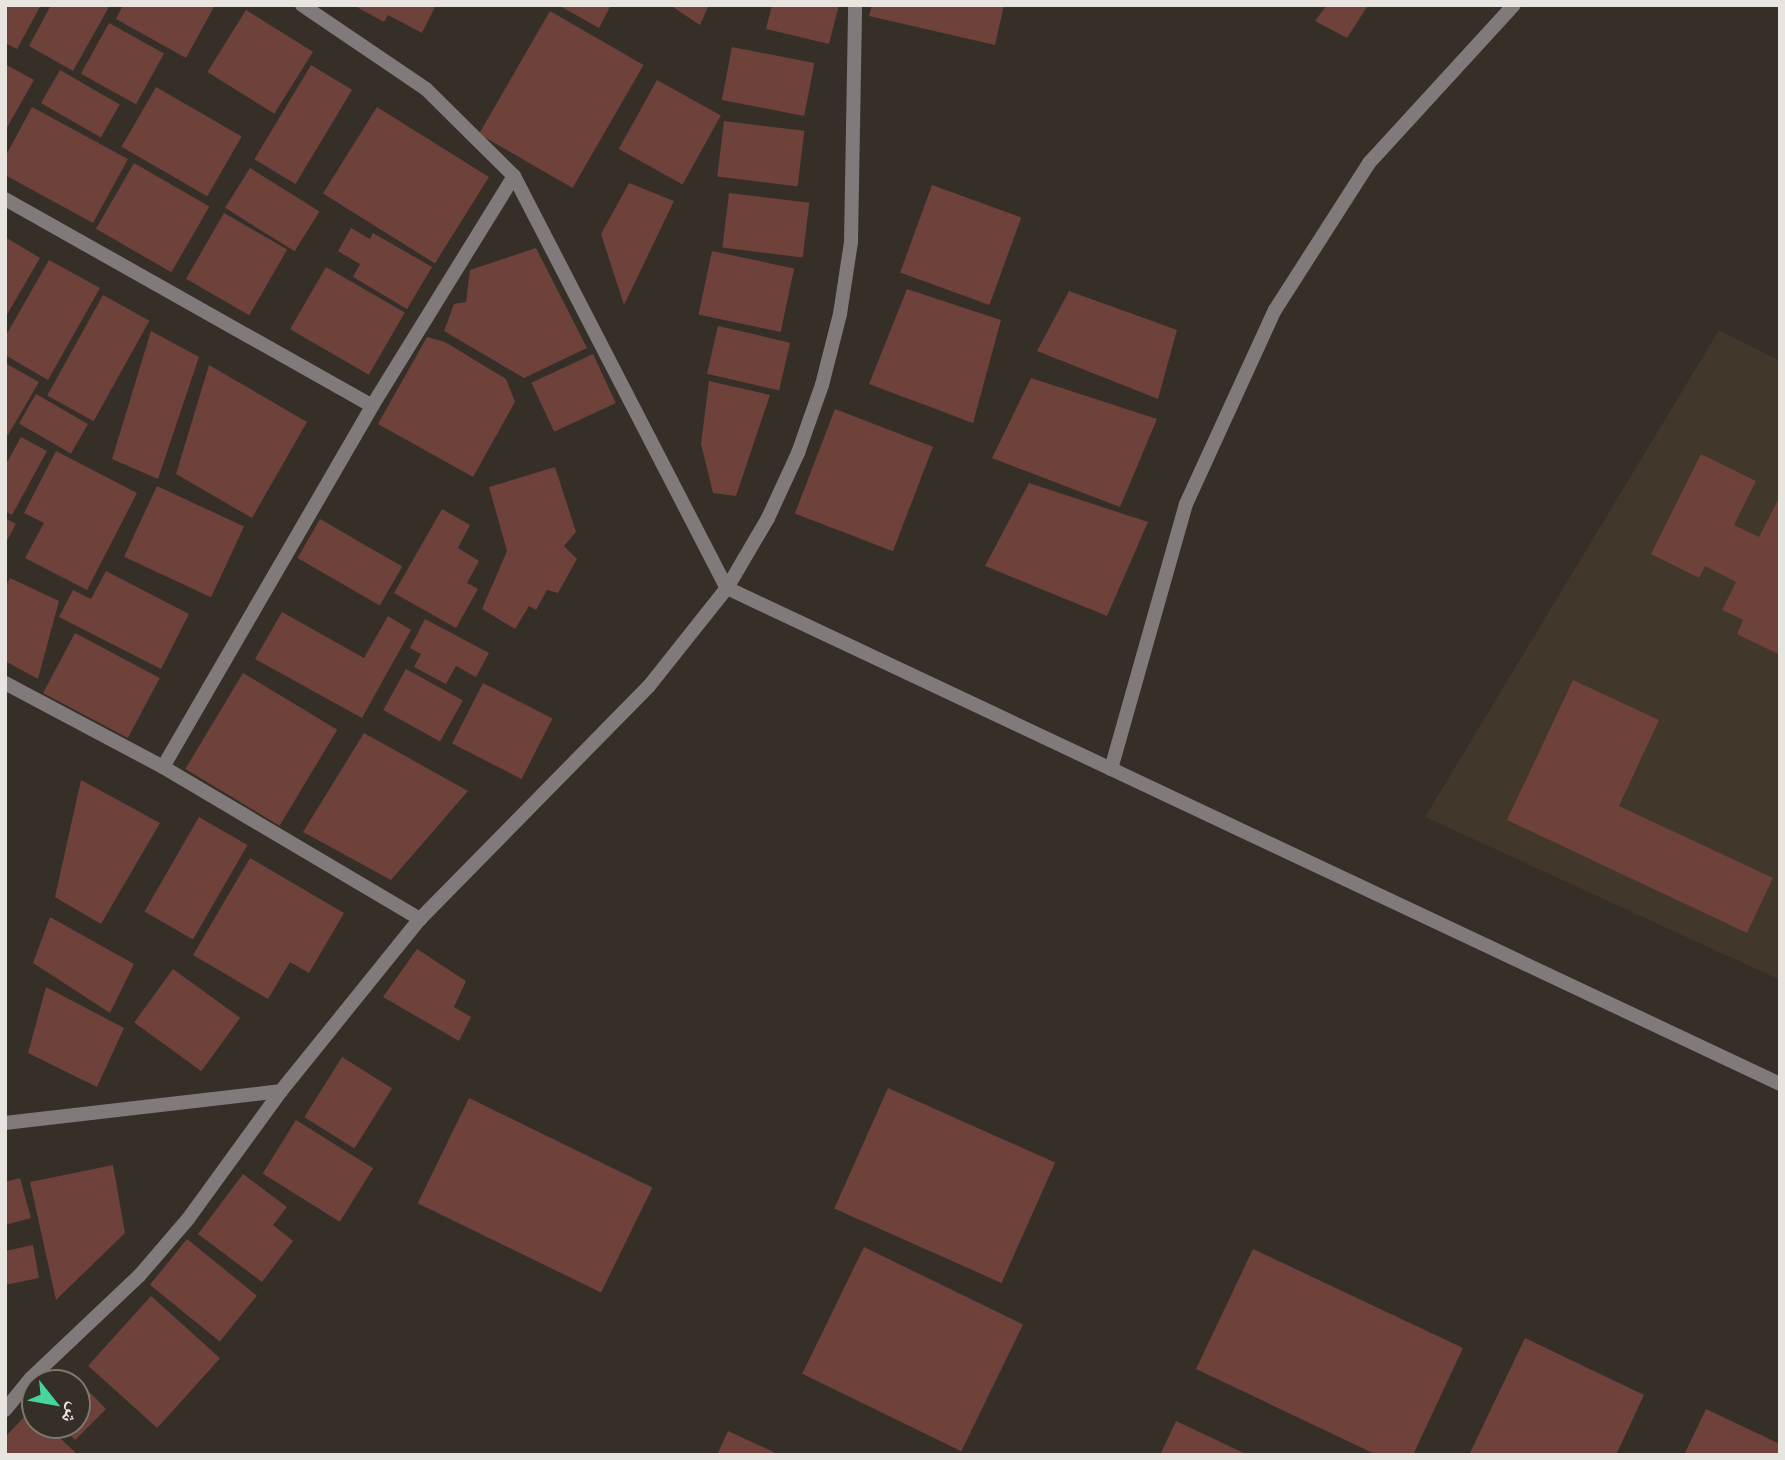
<!DOCTYPE html>
<html>
<head>
<meta charset="utf-8">
<style>
  body { margin:0 }
  #map { position:relative; width:1785px; height:1460px; overflow:hidden; background:#352f28; font-family:"Archivo Narrow","Noto Naskh Arabic",sans-serif }
  div>[style] { position:absolute }
  .built>* { inset:0; background:#41372b }
  .building>* { inset:0; background:#6e413b; transform-origin:0 0 }
  .minor>* { height:14px; margin:-7px; padding:0 7px; transform-origin:7px; border-radius:7px; background:#807a7b }
  span { translate:-50% -50%; white-space:nowrap; text-align:center; line-height:1.15; -webkit-text-stroke:5px #352f28; paint-order:stroke }
  .frame { position:absolute; inset:0; border:7px solid #e8e4df; pointer-events:none }
  .north { position:absolute; left:21px; top:1369px; width:70px; height:70px; box-sizing:border-box; background:#352f28; border:2px solid #7d7771; border-radius:50%; rotate:121deg; font-size:19px; font-weight:700; line-height:28px; text-align:center; color:#e8e4df }
  .north::after { content:''; display:block; margin:auto; width:24px; height:32px; background:#47d49e; clip-path:polygon(50% 0,100% 100%,50% 72%,0 100%) }
</style>
</head>
<body>
<div id="map">
  <div class="built">
    <i style="clip-path:polygon(1719px 330px,1780px 361px,1780px 980px,1425px 817px)"></i>
  </div>
  <div class="building">
    <i style="clip-path:polygon(5px 5px,41px 5px,17px 49px,5px 43px)"></i>
    <i style="clip-path:polygon(51px 5px,110px 5px,73px 71px,29px 46px)"></i>
    <i style="clip-path:polygon(123px 5px,215px 5px,186px 58px,116px 19px)"></i>
    <i style="clip-path:polygon(353px 5px,436px 5px,422px 33px,388px 15px,384px 22px)"></i>
    <i style="clip-path:polygon(558px 5px,611px 5px,599px 28px)"></i>
    <i style="clip-path:polygon(670px 5px,709px 5px,700px 25px)"></i>
    <i style="clip-path:polygon(772px 5px,839px 5px,829px 44px,766px 29px)"></i>
    <i style="clip-path:polygon(872px 5px,1004px 5px,995px 45px,869px 16px)"></i>
    <i style="clip-path:polygon(1327px 5px,1364px 5px,1367px 7px,1347px 38px,1315px 21px)"></i>
    <i style="left:246px;top:10px;width:79px;height:73px;rotate:32deg"></i>
    <i style="left:550px;top:11px;width:108px;height:142px;rotate:30deg"></i>
    <i style="left:109px;top:23px;width:63px;height:58px;rotate:29deg"></i>
    <i style="left:732px;top:47px;width:84px;height:54px;rotate:11deg"></i>
    <i style="clip-path:polygon(5px 64px,34px 80px,5px 131px)"></i>
    <i style="left:311px;top:65px;width:48px;height:110px;rotate:31deg"></i>
    <i style="left:60px;top:70px;width:69px;height:38px;rotate:30deg"></i>
    <i style="left:657px;top:80px;width:73px;height:79px;rotate:29deg"></i>
    <i style="left:156px;top:87px;width:99px;height:69px;rotate:30deg"></i>
    <i style="clip-path:polygon(32px 107px,128px 159px,93px 223px,5px 175px,5px 157px)"></i>
    <i style="left:377px;top:107px;width:132px;height:102px;rotate:32deg"></i>
    <i style="left:724px;top:121px;width:81px;height:56px;rotate:7deg"></i>
    <i style="left:134px;top:163px;width:87px;height:76px;rotate:30deg"></i>
    <i style="left:250px;top:168px;width:82px;height:47px;rotate:32deg"></i>
    <i style="clip-path:polygon(629px 183px,674px 201px,624px 305px,601px 234px)"></i>
    <i style="left:932px;top:185px;width:95px;height:93px;rotate:20deg"></i>
    <i style="left:729px;top:193px;width:81px;height:55px;rotate:7deg"></i>
    <i style="left:224px;top:213px;width:73px;height:76px;rotate:30deg"></i>
    <i style="clip-path:polygon(351px 228px,370px 239px,373px 233px,432px 267px,407px 309px,353px 277px,360px 264px,338px 251px)"></i>
    <i style="clip-path:polygon(5px 237px,40px 258px,5px 318px)"></i>
    <i style="clip-path:polygon(536px 248px,587px 348px,524px 378px,444px 331px,454px 304px,466px 302px,470px 270px)"></i>
    <i style="left:712px;top:251px;width:84px;height:65px;rotate:12deg"></i>
    <i style="clip-path:polygon(49px 260px,100px 288px,48px 380px,5px 355px,5px 337px)"></i>
    <i style="left:326px;top:267px;width:91px;height:72px;rotate:30deg"></i>
    <i style="clip-path:polygon(907px 289px,1001px 320px,973px 423px,869px 384px)"></i>
    <i style="clip-path:polygon(1069px 291px,1177px 330px,1158px 399px,1037px 351px)"></i>
    <i style="left:103px;top:295px;width:53px;height:115px;rotate:29deg"></i>
    <i style="left:718px;top:326px;width:74px;height:49px;rotate:13deg"></i>
    <i style="clip-path:polygon(151px 331px,199px 357px,158px 479px,112px 459px)"></i>
    <i style="clip-path:polygon(427px 337px,445px 342px,506px 379px,515px 402px,473px 477px,378px 424px)"></i>
    <i style="left:593px;top:354px;width:54px;height:68px;rotate:65deg"></i>
    <i style="clip-path:polygon(5px 363px,39px 382px,8px 435px,5px 433px)"></i>
    <i style="clip-path:polygon(209px 365px,307px 422px,252px 518px,176px 474px)"></i>
    <i style="clip-path:polygon(1031px 378px,1157px 419px,1120px 507px,992px 458px)"></i>
    <i style="clip-path:polygon(709px 381px,770px 395px,736px 496px,713px 493px,701px 444px)"></i>
    <i style="left:36px;top:394px;width:60px;height:34px;rotate:30deg"></i>
    <i style="left:835px;top:409px;width:105px;height:112px;rotate:21deg"></i>
    <i style="clip-path:polygon(21px 437px,47px 451px,12px 515px,5px 511px,5px 466px)"></i>
    <i style="clip-path:polygon(56px 451px,137px 493px,87px 590px,25px 558px,44px 523px,24px 513px)"></i>
    <i style="clip-path:polygon(1701px 454px,1756px 481px,1734px 525px,1759px 537px,1780px 496px,1780px 655px,1737px 634px,1743px 620px,1722px 610px,1736px 582px,1705px 566px,1699px 578px,1651px 554px)"></i>
    <i style="clip-path:polygon(555px 467px,576px 532px,564px 546px,577px 559px,558px 593px,547px 590px,536px 610px,529px 606px,515px 629px,482px 609px,507px 551px,489px 487px)"></i>
    <i style="clip-path:polygon(1029px 483px,1148px 522px,1107px 616px,985px 566px)"></i>
    <i style="left:157px;top:486px;width:96px;height:78px;rotate:25deg"></i>
    <i style="clip-path:polygon(442px 509px,470px 525px,458px 548px,479px 561px,467px 583px,478px 589px,456px 628px,394px 593px)"></i>
    <i style="clip-path:polygon(5px 518px,16px 524px,5px 544px)"></i>
    <i style="left:320px;top:519px;width:95px;height:45px;rotate:30deg"></i>
    <i style="clip-path:polygon(106px 571px,189px 614px,161px 669px,59px 617px,73px 590px,91px 599px)"></i>
    <i style="clip-path:polygon(10px 578px,59px 601px,38px 679px,5px 661px,5px 587px)"></i>
    <i style="clip-path:polygon(282px 612px,364px 658px,388px 616px,411px 630px,362px 718px,255px 659px)"></i>
    <i style="clip-path:polygon(425px 619px,489px 653px,476px 677px,456px 666px,446px 684px,414px 667px,421px 654px,410px 648px)"></i>
    <i style="left:75px;top:633px;width:96px;height:68px;rotate:28deg"></i>
    <i style="left:406px;top:669px;width:65px;height:47px;rotate:29deg"></i>
    <i style="left:243px;top:673px;width:110px;height:112px;rotate:31deg"></i>
    <i style="clip-path:polygon(1573px 680px,1659px 720px,1619px 806px,1773px 878px,1747px 933px,1507px 820px)"></i>
    <i style="left:483px;top:683px;width:78px;height:68px;rotate:27deg"></i>
    <i style="clip-path:polygon(364px 733px,468px 791px,391px 880px,303px 832px)"></i>
    <i style="clip-path:polygon(81px 780px,160px 823px,101px 924px,55px 897px)"></i>
    <i style="left:199px;top:817px;width:56px;height:109px;rotate:30deg"></i>
    <i style="clip-path:polygon(250px 858px,344px 913px,309px 973px,290px 962px,268px 999px,193px 955px)"></i>
    <i style="clip-path:polygon(50px 917px,134px 964px,110px 1013px,33px 963px)"></i>
    <i style="clip-path:polygon(417px 949px,466px 981px,454px 1007px,471px 1017px,459px 1041px,383px 997px)"></i>
    <i style="left:173px;top:969px;width:83px;height:66px;rotate:36deg"></i>
    <i style="clip-path:polygon(46px 987px,124px 1028px,97px 1087px,28px 1053px)"></i>
    <i style="left:342px;top:1057px;width:59px;height:71px;rotate:32deg"></i>
    <i style="left:888px;top:1088px;width:183px;height:132px;rotate:24deg"></i>
    <i style="left:469px;top:1098px;width:204px;height:117px;rotate:26deg"></i>
    <i style="left:296px;top:1120px;width:91px;height:63px;rotate:32deg"></i>
    <i style="clip-path:polygon(113px 1165px,125px 1233px,56px 1300px,30px 1182px)"></i>
    <i style="clip-path:polygon(243px 1174px,287px 1207px,273px 1225px,293px 1241px,262px 1282px,198px 1234px)"></i>
    <i style="clip-path:polygon(20px 1178px,31px 1218px,5px 1225px,5px 1182px)"></i>
    <i style="left:187px;top:1239px;width:90px;height:59px;rotate:39deg"></i>
    <i style="clip-path:polygon(33px 1245px,39px 1278px,5px 1285px,5px 1251px)"></i>
    <i style="left:864px;top:1247px;width:177px;height:141px;rotate:26deg"></i>
    <i style="clip-path:polygon(1253px 1249px,1463px 1348px,1413px 1455px,1377px 1455px,1196px 1369px)"></i>
    <i style="left:151px;top:1296px;width:93px;height:94px;rotate:42deg"></i>
    <i style="clip-path:polygon(1525px 1338px,1644px 1395px,1616px 1455px,1469px 1455px)"></i>
    <i style="clip-path:polygon(70px 1372px,106px 1409px,75px 1440px,61px 1425px,77px 1425px,77px 1383px,59px 1383px)"></i>
    <i style="clip-path:polygon(1706px 1409px,1780px 1444px,1780px 1455px,1684px 1455px)"></i>
    <i style="clip-path:polygon(31px 1410px,35px 1425px,46px 1425px,78px 1455px,5px 1455px,5px 1437px)"></i>
    <i style="clip-path:polygon(1176px 1421px,1248px 1455px,1160px 1455px)"></i>
    <i style="clip-path:polygon(728px 1431px,780px 1455px,717px 1455px)"></i>
  </div>
  <div class="minor">
    <i style="left:302px;top:5px;width:150px;rotate:34.1deg"></i>
    <i style="left:426px;top:89px;width:124px;rotate:44.7deg"></i>
    <i style="left:514px;top:176px;width:464px;rotate:62.7deg"></i>
    <i style="left:727px;top:588px;width:1164px;rotate:25.22deg"></i>
    <i style="left:5px;top:199px;width:421px;rotate:29.4deg"></i>
    <i style="left:5px;top:683px;width:179px;rotate:28deg"></i>
    <i style="left:163px;top:767px;width:299px;rotate:30.6deg"></i>
    <i style="left:163px;top:767px;width:417px;rotate:-59.9deg"></i>
    <i style="left:372px;top:406px;width:270px;rotate:-58.3deg"></i>
    <i style="left:1111px;top:769px;width:275px;rotate:-74.2deg"></i>
    <i style="left:1186px;top:504px;width:213px;rotate:-65.4deg"></i>
    <i style="left:1275px;top:310px;width:174px;rotate:-57.4deg"></i>
    <i style="left:1369px;top:163px;width:214px;rotate:-47.5deg"></i>
    <i style="left:5px;top:1123px;width:278px;rotate:-6.6deg"></i>
    <i style="left:5px;top:1410px;width:41px;rotate:-50.9deg"></i>
    <i style="left:31px;top:1378px;width:149px;rotate:-43.4deg"></i>
    <i style="left:139px;top:1276px;width:75px;rotate:-49.3deg"></i>
    <i style="left:188px;top:1219px;width:158px;rotate:-54deg"></i>
    <i style="left:281px;top:1091px;width:221px;rotate:-51.1deg"></i>
    <i style="left:420px;top:919px;width:327px;rotate:-45.5deg"></i>
    <i style="left:649px;top:686px;width:125px;rotate:-51.5deg"></i>
    <i style="left:727px;top:588px;width:81px;rotate:-59.6deg"></i>
    <i style="left:768px;top:518px;width:72px;rotate:-65.2deg"></i>
    <i style="left:798px;top:453px;width:72px;rotate:-70.6deg"></i>
    <i style="left:822px;top:385px;width:73px;rotate:-75.8deg"></i>
    <i style="left:840px;top:314px;width:73px;rotate:-81.3deg"></i>
    <i style="left:851px;top:242px;width:237px;rotate:-89deg"></i>
  </div>
  <div class="frame"></div>
  <div class="north">ش</div>
</div>
</body>
</html>
